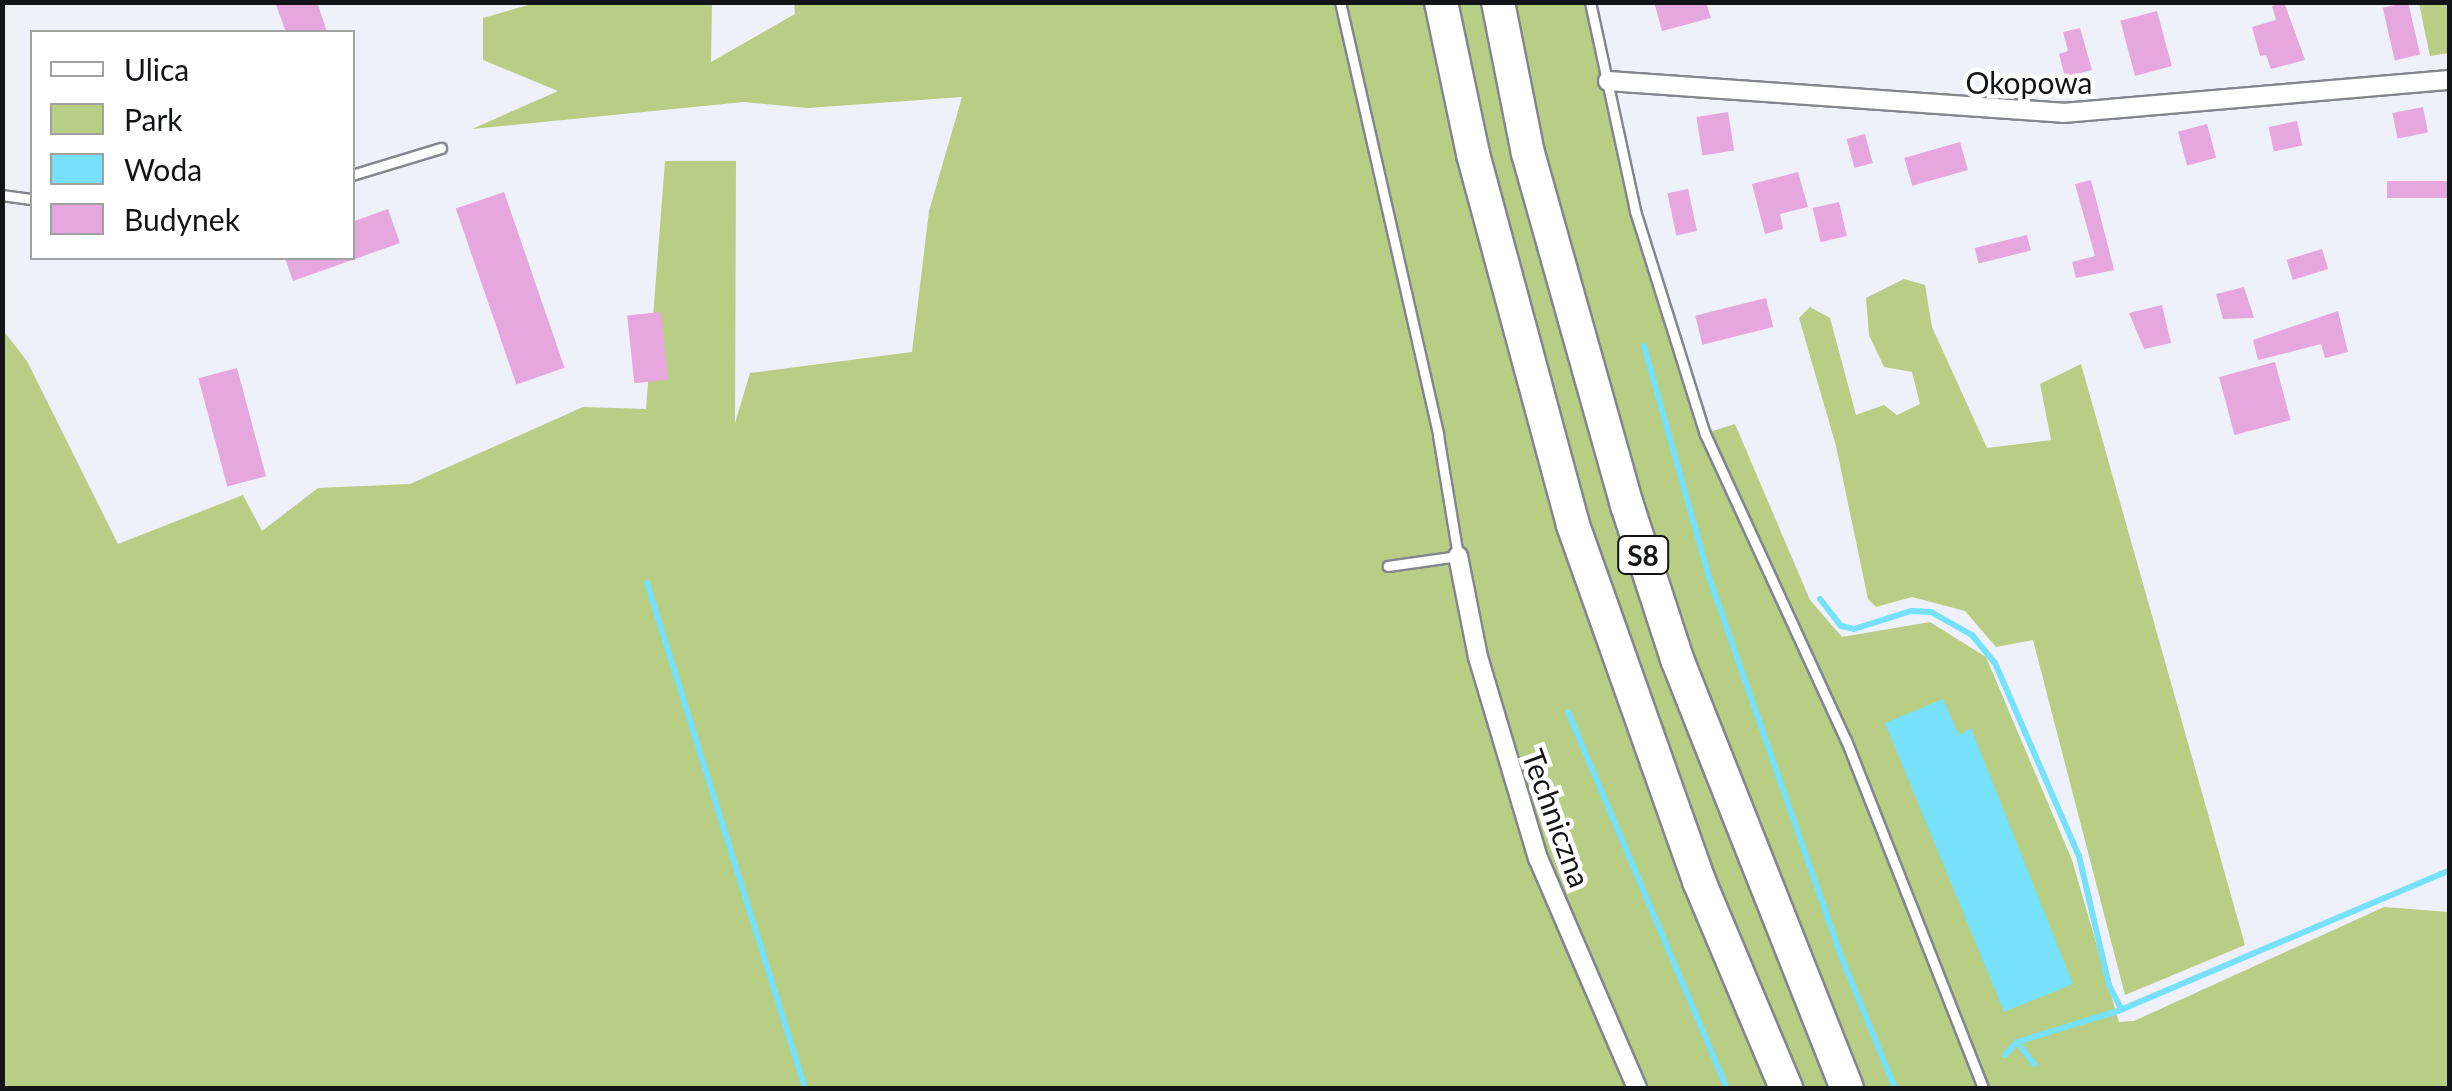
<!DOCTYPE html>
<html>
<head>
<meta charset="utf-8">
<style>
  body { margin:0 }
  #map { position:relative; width:2452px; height:1091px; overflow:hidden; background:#eef1f9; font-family:Lato,sans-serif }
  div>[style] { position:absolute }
  .green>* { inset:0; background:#b7ce84 }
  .water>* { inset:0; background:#77e0fa }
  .stream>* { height:6px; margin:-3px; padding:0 3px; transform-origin:3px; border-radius:3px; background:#77e0fa }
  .building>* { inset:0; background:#e6a7df; transform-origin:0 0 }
  .roads { filter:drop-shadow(2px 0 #83868d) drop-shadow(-2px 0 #83868d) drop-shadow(0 2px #83868d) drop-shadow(0 -2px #83868d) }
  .lane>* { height:9px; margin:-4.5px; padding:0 4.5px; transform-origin:4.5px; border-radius:4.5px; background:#fff }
  .street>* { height:18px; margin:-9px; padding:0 9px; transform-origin:9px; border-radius:9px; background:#fff }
  .highway>* { height:32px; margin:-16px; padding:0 16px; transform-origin:16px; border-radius:16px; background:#fff }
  span { translate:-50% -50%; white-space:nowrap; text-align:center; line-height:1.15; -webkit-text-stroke:9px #fff; paint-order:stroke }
  .shield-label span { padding:2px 8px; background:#fff; border:2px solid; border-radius:8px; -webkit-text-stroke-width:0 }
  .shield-label { font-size:28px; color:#131417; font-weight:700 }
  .street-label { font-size:30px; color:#131417 }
  .frame { position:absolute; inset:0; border:5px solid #131417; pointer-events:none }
  .legend { position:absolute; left:30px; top:30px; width:325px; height:230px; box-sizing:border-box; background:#fff; border:2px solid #a1a1a2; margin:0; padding:12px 18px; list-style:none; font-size:30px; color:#131417 }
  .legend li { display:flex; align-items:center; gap:20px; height:50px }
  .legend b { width:50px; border:2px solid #a1a1a2 }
</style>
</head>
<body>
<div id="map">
  <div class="green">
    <i style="clip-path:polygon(535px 3px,712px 3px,711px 62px,795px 14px,794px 3px,1590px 3px,1635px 211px,1706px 433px,1735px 424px,1810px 600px,1842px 637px,1930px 622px,1986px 657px,2072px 860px,2119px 1022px,2134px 1021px,2384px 907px,2449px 912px,2449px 1088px,3px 1088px,2px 329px,27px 361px,118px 544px,243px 495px,262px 531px,318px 488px,410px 484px,583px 407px,646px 409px,665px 161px,736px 161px,735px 423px,750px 373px,912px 352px,929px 211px,962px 97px,808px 108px,744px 102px,472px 129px,558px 91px,483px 60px,483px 18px)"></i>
    <i style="clip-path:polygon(2419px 3px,2449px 3px,2449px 53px,2430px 56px)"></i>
    <i style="clip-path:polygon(1904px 279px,1925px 285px,1932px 327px,1987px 448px,2051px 440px,2040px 384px,2081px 364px,2245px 945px,2125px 995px,2033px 640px,1996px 647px,1965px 611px,1912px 597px,1876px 607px,1868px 599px,1836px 446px,1799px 318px,1810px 307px,1830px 318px,1856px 415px,1884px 405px,1897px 415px,1920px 404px,1912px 372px,1884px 367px,1869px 335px,1866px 298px)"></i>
  </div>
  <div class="water">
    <i style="clip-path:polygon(1943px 699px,1959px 735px,1971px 728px,2073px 984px,2004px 1012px,1885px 723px)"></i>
  </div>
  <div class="stream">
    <i style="left:1644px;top:346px;width:240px;rotate:74.3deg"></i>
    <i style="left:1709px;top:577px;width:396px;rotate:70.8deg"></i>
    <i style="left:1839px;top:951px;width:148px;rotate:67.8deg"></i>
    <i style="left:647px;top:583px;width:529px;rotate:72.63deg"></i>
    <i style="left:1820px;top:599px;width:34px;rotate:52deg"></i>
    <i style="left:1841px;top:626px;width:13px;rotate:13deg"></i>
    <i style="left:1854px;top:629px;width:60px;rotate:-17.5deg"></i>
    <i style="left:1911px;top:611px;width:20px;rotate:3deg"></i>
    <i style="left:1931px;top:612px;width:47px;rotate:29.3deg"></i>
    <i style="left:1972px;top:635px;width:36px;rotate:51deg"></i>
    <i style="left:1995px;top:663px;width:210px;rotate:66.5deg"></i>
    <i style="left:2079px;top:856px;width:132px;rotate:76.9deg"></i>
    <i style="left:2109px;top:985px;width:28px;rotate:63deg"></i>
    <i style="left:1568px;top:712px;width:408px;rotate:67.1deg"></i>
    <i style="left:2017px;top:1042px;width:28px;rotate:52deg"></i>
    <i style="left:2005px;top:1055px;width:18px;rotate:-47deg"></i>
    <i style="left:2017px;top:1042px;width:106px;rotate:-17.1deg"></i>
    <i style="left:2118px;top:1011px;width:361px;rotate:-23deg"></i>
  </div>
  <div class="building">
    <i style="clip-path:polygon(275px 2px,317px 2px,327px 32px,286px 32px)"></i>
    <i style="clip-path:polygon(1654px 2px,1706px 2px,1711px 18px,1662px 31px)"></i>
    <i style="clip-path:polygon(2284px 2px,2305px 60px,2271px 69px,2266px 55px,2260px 56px,2252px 27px,2276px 20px,2272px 6px)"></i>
    <i style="left:2408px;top:2px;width:54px;height:26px;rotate:77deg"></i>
    <i style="left:2157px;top:11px;width:57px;height:38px;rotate:75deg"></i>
    <i style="clip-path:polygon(2080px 28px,2092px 70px,2065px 77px,2059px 54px,2068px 51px,2063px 32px)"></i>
    <i style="left:2423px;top:107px;width:26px;height:31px;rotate:79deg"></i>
    <i style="left:1728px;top:112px;width:39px;height:32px;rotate:81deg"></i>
    <i style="left:2297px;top:121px;width:25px;height:29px;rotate:78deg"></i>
    <i style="left:2207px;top:124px;width:35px;height:30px;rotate:75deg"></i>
    <i style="left:1865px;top:134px;width:30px;height:19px;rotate:75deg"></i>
    <i style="left:1960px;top:142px;width:29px;height:58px;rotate:74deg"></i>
    <i style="clip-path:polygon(1798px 172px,1808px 207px,1780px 214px,1783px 229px,1765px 234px,1752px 184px)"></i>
    <i style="clip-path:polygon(2091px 180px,2114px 270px,2076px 278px,2072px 262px,2095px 256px,2075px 184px)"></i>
    <i style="left:2450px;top:181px;width:17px;height:63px;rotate:90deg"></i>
    <i style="left:1688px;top:189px;width:43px;height:21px;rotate:78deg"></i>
    <i style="left:504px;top:192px;width:186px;height:51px;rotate:71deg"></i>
    <i style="left:1839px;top:202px;width:35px;height:27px;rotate:77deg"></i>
    <i style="clip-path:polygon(388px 209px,400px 243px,352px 260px,352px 222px)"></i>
    <i style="left:2027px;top:235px;width:16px;height:54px;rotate:76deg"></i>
    <i style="left:2322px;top:249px;width:21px;height:37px;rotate:73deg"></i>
    <i style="clip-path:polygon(285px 258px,351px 258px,352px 260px,293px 281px)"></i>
    <i style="clip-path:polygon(2244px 287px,2254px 318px,2223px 319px,2216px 294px)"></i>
    <i style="left:1766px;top:298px;width:30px;height:73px;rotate:76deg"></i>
    <i style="clip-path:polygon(2162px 305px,2171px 343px,2144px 349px,2129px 313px)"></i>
    <i style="clip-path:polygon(2338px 311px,2348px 352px,2325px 358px,2321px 344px,2258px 360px,2253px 340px)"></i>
    <i style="left:661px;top:312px;width:68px;height:34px;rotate:84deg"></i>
    <i style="left:2275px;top:362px;width:60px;height:58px;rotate:75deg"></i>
    <i style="left:237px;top:368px;width:112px;height:40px;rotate:75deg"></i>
  </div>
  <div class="roads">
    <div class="lane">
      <i style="left:1340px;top:2px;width:444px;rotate:77.2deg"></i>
      <i style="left:1438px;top:435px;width:123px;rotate:80.6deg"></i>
      <i style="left:1458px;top:556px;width:71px;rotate:171.9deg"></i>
      <i style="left:1590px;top:2px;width:214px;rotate:77.8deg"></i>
      <i style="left:1635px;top:211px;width:234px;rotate:72.6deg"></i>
      <i style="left:1705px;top:434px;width:337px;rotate:65.3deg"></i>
      <i style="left:1846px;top:740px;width:374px;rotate:68.5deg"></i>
      <i style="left:352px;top:175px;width:93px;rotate:-16.9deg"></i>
      <i style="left:2px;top:195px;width:30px;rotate:8deg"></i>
    </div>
    <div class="street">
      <i style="left:1608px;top:81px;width:456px;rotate:4deg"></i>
      <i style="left:2063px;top:113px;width:388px;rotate:-4.9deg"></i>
      <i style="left:1458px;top:556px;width:103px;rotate:78.8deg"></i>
      <i style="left:1478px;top:657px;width:210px;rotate:73.4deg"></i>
      <i style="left:1538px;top:858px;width:250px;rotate:66.7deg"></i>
    </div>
    <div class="highway">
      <i style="left:1441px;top:2px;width:155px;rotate:78.1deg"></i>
      <i style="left:1473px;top:154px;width:384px;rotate:74.9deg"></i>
      <i style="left:1573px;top:525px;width:378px;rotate:70.5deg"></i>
      <i style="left:1699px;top:881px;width:225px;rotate:67.2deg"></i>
      <i style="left:1498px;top:2px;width:154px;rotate:78.8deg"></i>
      <i style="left:1528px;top:153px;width:366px;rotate:74.3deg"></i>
      <i style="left:1627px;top:505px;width:162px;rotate:72deg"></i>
      <i style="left:1677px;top:659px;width:461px;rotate:68.4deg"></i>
    </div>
  </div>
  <div class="shield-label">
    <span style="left:1643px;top:555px">S8</span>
  </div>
  <div class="street-label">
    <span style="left:2029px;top:82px">Okopowa</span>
    <span style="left:1557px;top:818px;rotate:70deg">Techniczna</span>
  </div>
  <div class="frame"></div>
  <ul class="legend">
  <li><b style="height:12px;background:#fff"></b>Ulica</li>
  <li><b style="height:28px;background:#b7ce84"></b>Park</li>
  <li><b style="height:28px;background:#77e0fa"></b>Woda</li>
  <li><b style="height:28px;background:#e6a7df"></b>Budynek</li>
  </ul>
</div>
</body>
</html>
